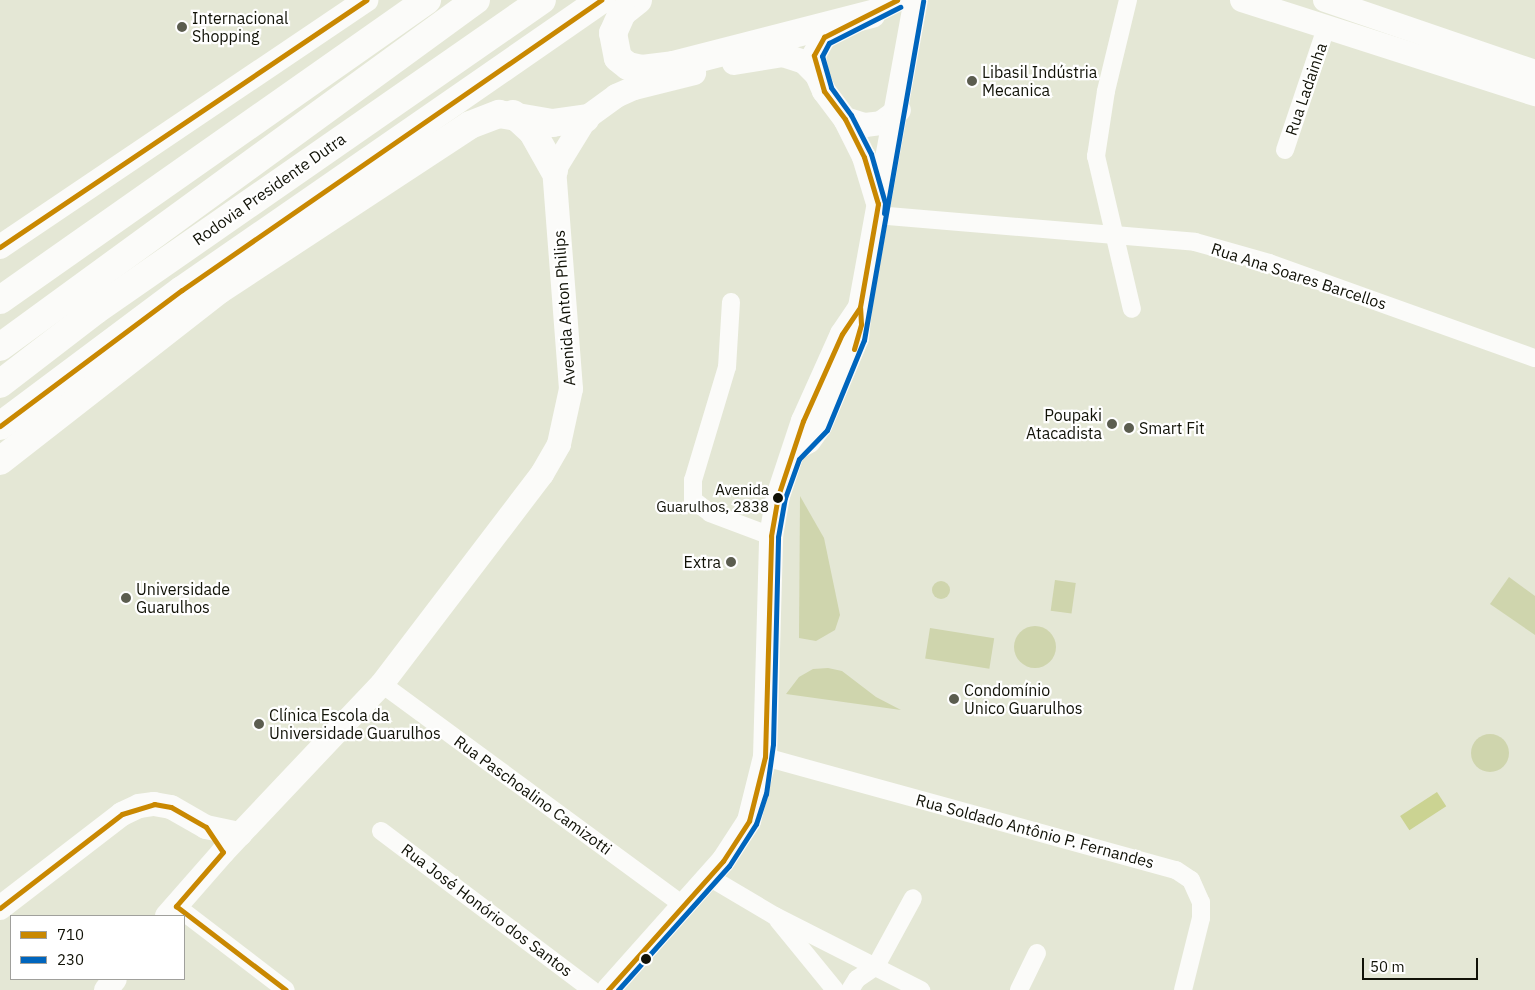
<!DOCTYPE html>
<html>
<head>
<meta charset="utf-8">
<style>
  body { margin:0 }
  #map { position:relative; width:1535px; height:990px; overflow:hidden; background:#e4e7d5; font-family:"IBM Plex Sans",sans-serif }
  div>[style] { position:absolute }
  .green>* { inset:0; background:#cfd5ad; transform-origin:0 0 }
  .round { border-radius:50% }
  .water>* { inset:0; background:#cbd392; transform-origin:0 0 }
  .street>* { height:18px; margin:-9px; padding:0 9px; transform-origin:9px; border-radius:9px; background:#fbfbf9 }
  .secondary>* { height:24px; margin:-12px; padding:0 12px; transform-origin:12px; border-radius:12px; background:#fbfbf9 }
  .highway>* { height:28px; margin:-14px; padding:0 14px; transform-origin:14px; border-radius:14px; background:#fbfbf9 }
  .bus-1>* { height:5px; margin:-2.5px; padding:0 2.5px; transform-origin:2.5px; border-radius:2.5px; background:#c98801 }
  .bus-2>* { height:5px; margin:-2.5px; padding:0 2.5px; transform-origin:2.5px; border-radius:2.5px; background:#0065bd }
  .dots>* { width:14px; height:14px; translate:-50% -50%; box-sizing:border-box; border:2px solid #fff; border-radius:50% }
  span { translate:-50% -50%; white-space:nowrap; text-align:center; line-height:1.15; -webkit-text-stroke:4.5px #fff; paint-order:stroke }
  .bus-label { font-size:15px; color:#111207 }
  .right { translate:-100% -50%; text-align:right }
  .poi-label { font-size:16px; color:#111207 }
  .left { translate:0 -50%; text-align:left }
  .street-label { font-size:16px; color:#111207 }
  .legend { position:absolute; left:10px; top:915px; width:175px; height:65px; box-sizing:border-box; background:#fff; border:1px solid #a0a09c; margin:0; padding:6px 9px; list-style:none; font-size:15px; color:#111207 }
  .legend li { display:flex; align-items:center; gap:10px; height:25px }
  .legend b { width:25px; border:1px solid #a0a09c }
  .scale { position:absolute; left:1362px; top:958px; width:116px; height:22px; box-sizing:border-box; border:2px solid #111207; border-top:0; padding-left:6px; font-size:15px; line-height:18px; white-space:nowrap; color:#111207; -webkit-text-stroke:4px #fff; paint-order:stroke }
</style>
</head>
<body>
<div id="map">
  <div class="green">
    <i style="clip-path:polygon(800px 496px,824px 538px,840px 615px,835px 630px,816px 641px,799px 638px)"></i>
    <i style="clip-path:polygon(1509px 577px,1535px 596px,1535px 635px,1490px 604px)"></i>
    <i style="left:1055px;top:580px;width:21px;height:31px;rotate:8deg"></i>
    <i class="round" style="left:932px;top:581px;width:18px;height:18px"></i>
    <i class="round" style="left:1014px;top:626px;width:42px;height:42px"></i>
    <i style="left:930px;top:628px;width:65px;height:31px;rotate:9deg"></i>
    <i style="clip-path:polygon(828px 668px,842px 671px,876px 697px,901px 710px,786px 694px,799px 677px,813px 669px)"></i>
    <i class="round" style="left:1471px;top:734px;width:38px;height:38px"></i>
  </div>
  <div class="water">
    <i style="left:1437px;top:792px;width:17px;height:44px;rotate:57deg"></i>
  </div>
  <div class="street">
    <i style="left:1128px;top:0;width:94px;rotate:103.6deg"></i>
    <i style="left:1106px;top:91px;width:66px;rotate:98.7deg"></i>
    <i style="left:1096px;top:156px;width:157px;rotate:76.8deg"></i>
    <i style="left:1285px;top:150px;width:129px;rotate:-71.4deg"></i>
    <i style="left:876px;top:215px;width:320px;rotate:4.8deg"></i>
    <i style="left:1195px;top:242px;width:77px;rotate:15.8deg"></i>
    <i style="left:1269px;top:263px;width:282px;rotate:19.7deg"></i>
    <i style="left:731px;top:302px;width:65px;rotate:93.5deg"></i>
    <i style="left:727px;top:367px;width:118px;rotate:106.7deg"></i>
    <i style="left:693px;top:480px;width:20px;rotate:90deg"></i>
    <i style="left:693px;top:500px;width:21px;rotate:37deg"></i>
    <i style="left:710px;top:513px;width:65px;rotate:20.7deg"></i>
    <i style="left:382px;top:684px;width:375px;rotate:36.3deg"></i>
    <i style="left:765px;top:757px;width:426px;rotate:15.4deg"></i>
    <i style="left:1176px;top:870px;width:18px;rotate:34deg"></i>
    <i style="left:1191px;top:880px;width:24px;rotate:66deg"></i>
    <i style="left:1201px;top:902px;width:16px;rotate:90deg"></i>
    <i style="left:1201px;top:918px;width:74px;rotate:104deg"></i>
    <i style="left:381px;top:831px;width:264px;rotate:37deg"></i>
    <i style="left:709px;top:877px;width:77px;rotate:30.6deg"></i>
    <i style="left:775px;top:916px;width:164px;rotate:26.9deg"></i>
    <i style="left:176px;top:906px;width:138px;rotate:37.4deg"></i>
    <i style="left:778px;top:920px;width:90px;rotate:50.8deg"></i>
    <i style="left:850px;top:990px;width:13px;rotate:-58deg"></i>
    <i style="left:857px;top:979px;width:23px;rotate:-34deg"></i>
    <i style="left:876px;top:966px;width:77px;rotate:-61.4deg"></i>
    <i style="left:1019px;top:990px;width:41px;rotate:-64.1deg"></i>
  </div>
  <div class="secondary">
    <i style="left:1242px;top:0;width:308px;rotate:17.8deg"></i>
    <i style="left:1325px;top:0;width:222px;rotate:18.9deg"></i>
    <i style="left:734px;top:63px;width:50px;rotate:-9.3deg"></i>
    <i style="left:783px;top:55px;width:22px;rotate:18deg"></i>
    <i style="left:804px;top:62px;width:18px;rotate:45deg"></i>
    <i style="left:845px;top:119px;width:21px;rotate:17deg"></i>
    <i style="left:865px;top:125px;width:16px;rotate:-7deg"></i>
    <i style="left:881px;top:123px;width:22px;rotate:-36deg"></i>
    <i style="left:877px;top:200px;width:45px;rotate:-106.8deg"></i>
    <i style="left:864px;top:157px;width:42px;rotate:-116.6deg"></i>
    <i style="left:845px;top:119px;width:35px;rotate:-127deg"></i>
    <i style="left:824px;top:91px;width:17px;rotate:-114deg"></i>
    <i style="left:817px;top:75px;width:20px;rotate:-99deg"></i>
    <i style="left:814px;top:55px;width:21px;rotate:-61deg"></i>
    <i style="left:824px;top:37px;width:82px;rotate:-26.9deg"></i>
    <i style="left:0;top:247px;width:442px;rotate:-34deg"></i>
    <i style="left:795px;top:449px;width:16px;rotate:-30deg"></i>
    <i style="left:809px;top:441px;width:19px;rotate:-54deg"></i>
    <i style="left:820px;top:426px;width:95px;rotate:-67.2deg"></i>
    <i style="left:857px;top:338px;width:31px;rotate:-84deg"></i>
    <i style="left:860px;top:307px;width:312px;rotate:-79.7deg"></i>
    <i style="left:0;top:908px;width:154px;rotate:-37.6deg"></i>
    <i style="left:122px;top:814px;width:19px;rotate:-25deg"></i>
    <i style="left:139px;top:806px;width:15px;rotate:-8deg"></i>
    <i style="left:154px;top:804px;width:17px;rotate:10deg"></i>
    <i style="left:171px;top:807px;width:40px;rotate:29.7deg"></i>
    <i style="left:206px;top:827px;width:35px;rotate:12deg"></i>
    <i style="left:167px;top:916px;width:85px;rotate:-48.8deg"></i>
    <i style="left:223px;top:852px;width:231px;rotate:-46.6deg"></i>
    <i style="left:382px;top:684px;width:264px;rotate:-52.7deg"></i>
    <i style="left:542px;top:474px;width:34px;rotate:-60deg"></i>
    <i style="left:559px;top:444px;width:56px;rotate:-77.7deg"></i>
    <i style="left:571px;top:389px;width:220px;rotate:-94.4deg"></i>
    <i style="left:554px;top:170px;width:61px;rotate:-58.4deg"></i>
    <i style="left:586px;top:118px;width:37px;rotate:-36deg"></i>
    <i style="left:616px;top:96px;width:20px;rotate:-24deg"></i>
    <i style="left:634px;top:88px;width:62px;rotate:-14deg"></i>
    <i style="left:106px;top:990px;width:14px;rotate:-51deg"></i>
    <i style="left:608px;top:990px;width:173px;rotate:-48.3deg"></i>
    <i style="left:723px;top:861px;width:48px;rotate:-57deg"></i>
    <i style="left:749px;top:821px;width:66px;rotate:-76deg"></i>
    <i style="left:765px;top:757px;width:221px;rotate:-88.4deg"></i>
    <i style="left:771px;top:536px;width:41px;rotate:-80.1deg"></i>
    <i style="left:778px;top:496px;width:79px;rotate:-71.6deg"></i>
    <i style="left:803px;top:421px;width:95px;rotate:-65.9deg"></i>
    <i style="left:842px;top:334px;width:32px;rotate:-56deg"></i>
  </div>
  <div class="highway">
    <i style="left:638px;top:0;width:21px;rotate:141deg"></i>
    <i style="left:622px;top:13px;width:22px;rotate:114deg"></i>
    <i style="left:613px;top:33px;width:25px;rotate:79deg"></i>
    <i style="left:618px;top:58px;width:13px;rotate:39deg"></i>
    <i style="left:628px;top:66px;width:14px;rotate:12deg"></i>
    <i style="left:642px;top:69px;width:31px;rotate:-7deg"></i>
    <i style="left:673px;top:65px;width:205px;rotate:-14.4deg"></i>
    <i style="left:513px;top:114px;width:25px;rotate:42deg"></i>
    <i style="left:532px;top:131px;width:45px;rotate:60.6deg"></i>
    <i style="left:0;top:300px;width:522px;rotate:-35.09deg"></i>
    <i style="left:0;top:347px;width:589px;rotate:-36.09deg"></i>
    <i style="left:0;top:384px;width:121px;rotate:-37.6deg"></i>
    <i style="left:96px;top:310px;width:543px;rotate:-34.8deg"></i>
    <i style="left:0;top:426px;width:227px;rotate:-36.8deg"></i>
    <i style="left:182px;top:290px;width:510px;rotate:-34.69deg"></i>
    <i style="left:0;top:461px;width:278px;rotate:-38deg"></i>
    <i style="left:219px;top:290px;width:300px;rotate:-33.3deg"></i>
    <i style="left:470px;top:125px;width:31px;rotate:-21deg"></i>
    <i style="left:499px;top:114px;width:54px;rotate:9.6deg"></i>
    <i style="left:552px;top:123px;width:34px;rotate:-8deg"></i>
  </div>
  <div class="bus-1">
    <i style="left:0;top:247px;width:442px;rotate:-34deg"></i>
    <i style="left:854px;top:349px;width:26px;rotate:-74deg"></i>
    <i style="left:861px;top:324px;width:17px;rotate:-93deg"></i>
    <i style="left:860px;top:307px;width:105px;rotate:-80.1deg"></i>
    <i style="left:878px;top:204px;width:49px;rotate:-106.6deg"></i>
    <i style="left:864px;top:157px;width:42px;rotate:-116.6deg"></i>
    <i style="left:845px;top:119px;width:35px;rotate:-127deg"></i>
    <i style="left:824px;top:91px;width:37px;rotate:-106deg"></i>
    <i style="left:814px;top:55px;width:21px;rotate:-61deg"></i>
    <i style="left:824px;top:37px;width:82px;rotate:-26.9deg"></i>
    <i style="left:0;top:426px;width:227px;rotate:-36.8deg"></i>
    <i style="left:182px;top:290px;width:510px;rotate:-34.69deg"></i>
    <i style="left:0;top:908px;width:154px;rotate:-37.6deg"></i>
    <i style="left:122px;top:814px;width:34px;rotate:-17deg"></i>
    <i style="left:154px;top:804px;width:17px;rotate:10deg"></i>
    <i style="left:171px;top:807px;width:40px;rotate:29.7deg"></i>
    <i style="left:206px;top:827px;width:30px;rotate:56deg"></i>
    <i style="left:223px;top:852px;width:72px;rotate:131deg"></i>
    <i style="left:176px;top:906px;width:138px;rotate:37.4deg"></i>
    <i style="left:608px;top:990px;width:173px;rotate:-48.3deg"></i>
    <i style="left:723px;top:861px;width:48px;rotate:-57deg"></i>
    <i style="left:749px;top:821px;width:66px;rotate:-76deg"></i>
    <i style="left:765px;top:757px;width:221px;rotate:-88.4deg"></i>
    <i style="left:771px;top:536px;width:41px;rotate:-80.1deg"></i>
    <i style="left:778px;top:496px;width:79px;rotate:-71.6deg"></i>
    <i style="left:803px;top:421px;width:95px;rotate:-65.9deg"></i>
    <i style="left:842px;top:334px;width:32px;rotate:-56deg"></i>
  </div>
  <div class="bus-2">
    <i style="left:884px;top:213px;width:10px;rotate:-84deg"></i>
    <i style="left:885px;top:203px;width:51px;rotate:-105.9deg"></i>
    <i style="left:871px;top:154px;width:44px;rotate:-117.1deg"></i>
    <i style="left:851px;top:115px;width:34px;rotate:-126deg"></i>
    <i style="left:831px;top:87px;width:32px;rotate:-106deg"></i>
    <i style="left:822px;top:56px;width:15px;rotate:-62deg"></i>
    <i style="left:829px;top:43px;width:80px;rotate:-26.9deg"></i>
    <i style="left:618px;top:990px;width:166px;rotate:-48.2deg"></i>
    <i style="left:729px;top:866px;width:50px;rotate:-57.3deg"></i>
    <i style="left:756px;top:824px;width:32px;rotate:-72deg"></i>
    <i style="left:766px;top:794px;width:50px;rotate:-82deg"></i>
    <i style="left:773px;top:744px;width:207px;rotate:-88.6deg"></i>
    <i style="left:778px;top:537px;width:40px;rotate:-80deg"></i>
    <i style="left:785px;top:498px;width:41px;rotate:-70.3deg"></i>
    <i style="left:799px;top:459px;width:40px;rotate:-46deg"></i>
    <i style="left:827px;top:430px;width:97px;rotate:-67.7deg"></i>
    <i style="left:864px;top:340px;width:344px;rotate:-80.1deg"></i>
  </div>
  <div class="dots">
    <i style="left:182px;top:27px;background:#5b5d4f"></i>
    <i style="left:972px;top:81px;background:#5b5d4f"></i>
    <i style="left:1112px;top:424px;background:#5b5d4f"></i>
    <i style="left:1129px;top:428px;background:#5b5d4f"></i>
    <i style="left:778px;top:498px;background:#111207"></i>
    <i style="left:731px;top:562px;background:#5b5d4f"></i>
    <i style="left:126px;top:598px;background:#5b5d4f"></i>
    <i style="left:954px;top:699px;background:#5b5d4f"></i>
    <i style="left:259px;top:724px;background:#5b5d4f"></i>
    <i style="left:646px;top:959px;background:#111207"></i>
  </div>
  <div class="bus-label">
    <span class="right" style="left:769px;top:498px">Avenida<br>Guarulhos, 2838</span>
  </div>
  <div class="poi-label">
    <span class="left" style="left:192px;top:27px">Internacional<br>Shopping</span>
    <span class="left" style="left:982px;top:81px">Libasil Indústria<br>Mecanica</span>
    <span class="right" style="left:1102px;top:424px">Poupaki<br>Atacadista</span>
    <span class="left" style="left:1139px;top:428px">Smart Fit</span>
    <span class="right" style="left:721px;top:562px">Extra</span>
    <span class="left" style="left:136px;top:598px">Universidade<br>Guarulhos</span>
    <span class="left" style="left:964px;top:699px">Condomínio<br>Unico Guarulhos</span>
    <span class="left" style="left:269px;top:724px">Clínica Escola da<br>Universidade Guarulhos</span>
  </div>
  <div class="street-label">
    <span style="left:1306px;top:89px;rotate:-71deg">Rua Ladainha</span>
    <span style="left:269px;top:189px;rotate:-35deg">Rodovia Presidente Dutra</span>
    <span style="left:1299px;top:276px;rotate:18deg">Rua Ana Soares Barcellos</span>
    <span style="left:564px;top:308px;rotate:-94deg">Avenida Anton Philips</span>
    <span style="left:533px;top:795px;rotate:36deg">Rua Paschoalino Camizotti</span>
    <span style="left:1035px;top:831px;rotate:15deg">Rua Soldado Antônio P. Fernandes</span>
    <span style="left:487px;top:910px;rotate:37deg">Rua José Honório dos Santos</span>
  </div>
  <ul class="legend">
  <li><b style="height:6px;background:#c98801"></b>710</li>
  <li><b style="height:6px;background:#0065bd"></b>230</li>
  </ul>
  <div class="scale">50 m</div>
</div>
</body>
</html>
